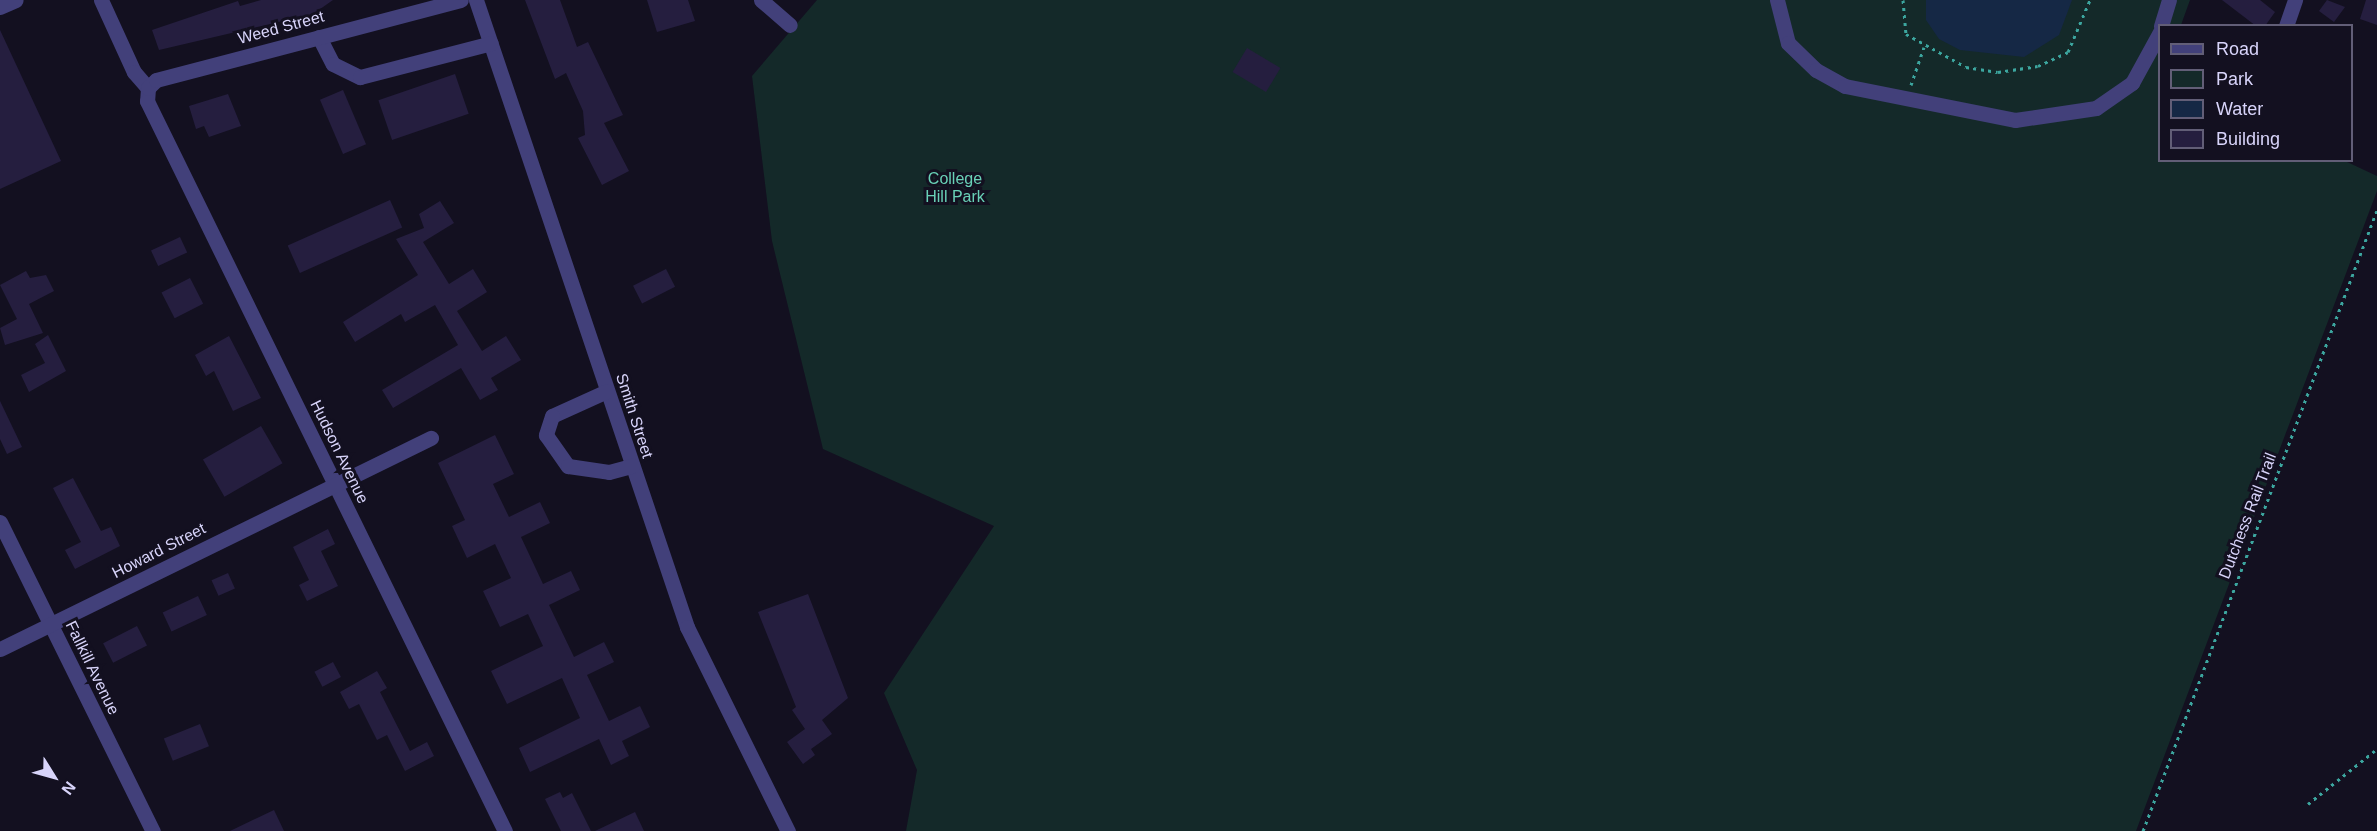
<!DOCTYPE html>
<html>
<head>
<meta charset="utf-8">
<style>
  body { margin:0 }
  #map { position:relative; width:2377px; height:831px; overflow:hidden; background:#131020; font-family:Arial,sans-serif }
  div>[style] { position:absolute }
  .green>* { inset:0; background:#142929 }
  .water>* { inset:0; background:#152845 }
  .building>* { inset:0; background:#251e3f; transform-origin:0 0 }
  .path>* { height:3px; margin-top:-1.5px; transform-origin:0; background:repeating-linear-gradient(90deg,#3ca69f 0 3px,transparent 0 7.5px) }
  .minor>* { height:15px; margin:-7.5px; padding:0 7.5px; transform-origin:7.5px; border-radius:7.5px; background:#42407a }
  span { translate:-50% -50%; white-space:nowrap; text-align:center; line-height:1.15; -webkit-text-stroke:6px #131020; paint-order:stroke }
  .street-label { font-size:16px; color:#d8d4fa }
  .park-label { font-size:16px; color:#69d1b7 }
  .legend { position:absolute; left:2158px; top:24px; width:195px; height:138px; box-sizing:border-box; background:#131020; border:2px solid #625e77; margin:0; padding:8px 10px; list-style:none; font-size:18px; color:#d8d4fa }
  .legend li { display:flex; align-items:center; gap:12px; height:30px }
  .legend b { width:30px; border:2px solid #625e77 }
  .north { position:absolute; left:24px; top:747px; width:60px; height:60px; -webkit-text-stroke:4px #131020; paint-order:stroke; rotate:127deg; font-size:16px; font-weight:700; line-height:24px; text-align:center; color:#d8d4fa }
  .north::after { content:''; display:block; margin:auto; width:21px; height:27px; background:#d8d4fa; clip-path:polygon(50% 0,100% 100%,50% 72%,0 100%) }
</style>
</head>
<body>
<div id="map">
  <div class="green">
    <i style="clip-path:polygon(817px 0,2190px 0,2181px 25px,2160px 26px,2160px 160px,2345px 161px,2377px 176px,2377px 191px,2136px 831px,906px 831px,917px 770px,884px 693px,994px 526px,823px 449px,772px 241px,752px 76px)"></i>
  </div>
  <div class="water">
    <i style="clip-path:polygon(1926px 0,2072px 0,2059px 35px,2024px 57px,1960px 50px,1939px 39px,1926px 20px)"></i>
  </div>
  <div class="building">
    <i style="clip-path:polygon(261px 0,333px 0,313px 14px,159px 50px,152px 30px,238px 1px,240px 6px)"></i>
    <i style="clip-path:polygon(525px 0,560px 0,577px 47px,588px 42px,623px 115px,604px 123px,629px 171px,602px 185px,578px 138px,585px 135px,583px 111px,566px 73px,555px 79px)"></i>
    <i style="clip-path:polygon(647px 0,688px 0,695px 21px,657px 32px)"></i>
    <i style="clip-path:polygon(2222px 0,2260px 0,2275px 12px,2265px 26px,2256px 26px)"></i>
    <i style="clip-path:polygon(2327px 0,2345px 7px,2334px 22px,2319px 11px)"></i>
    <i style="clip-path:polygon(2366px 0,2377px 0,2377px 25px,2360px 19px)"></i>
    <i style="clip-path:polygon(0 30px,61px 161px,0 189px)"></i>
    <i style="left:1247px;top:48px;width:39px;height:28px;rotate:31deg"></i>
    <i style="left:455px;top:74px;width:42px;height:81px;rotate:71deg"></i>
    <i style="left:343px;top:90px;width:59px;height:25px;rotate:67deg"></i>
    <i style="clip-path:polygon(228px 94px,241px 126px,209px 137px,204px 126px,196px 129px,189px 106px)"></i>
    <i style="left:390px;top:200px;width:30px;height:112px;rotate:66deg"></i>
    <i style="clip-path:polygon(440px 201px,454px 223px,423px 242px,449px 284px,473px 269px,487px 292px,457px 311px,482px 351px,506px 336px,521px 360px,491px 378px,498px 390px,480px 400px,461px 368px,393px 408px,382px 390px,458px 345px,435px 305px,405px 322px,401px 314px,355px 342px,343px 322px,418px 275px,396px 239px,424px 228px,419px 214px)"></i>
    <i style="left:180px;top:237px;width:17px;height:32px;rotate:65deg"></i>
    <i style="left:666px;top:269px;width:20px;height:37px;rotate:63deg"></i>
    <i style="clip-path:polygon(26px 271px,30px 278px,46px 275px,54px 291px,29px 304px,43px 333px,5px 345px,0 328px,17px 319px,0 285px)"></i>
    <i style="left:190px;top:278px;width:29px;height:32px;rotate:63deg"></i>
    <i style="clip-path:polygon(48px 335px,66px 371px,29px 392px,21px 375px,45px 363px,35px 344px)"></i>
    <i style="clip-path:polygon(229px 336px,261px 398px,233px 411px,214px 371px,206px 376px,195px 355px)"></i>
    <i style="clip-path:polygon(0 401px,22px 447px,7px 454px,0 439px)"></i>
    <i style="left:261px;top:426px;width:43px;height:67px;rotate:60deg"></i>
    <i style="clip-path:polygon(495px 435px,514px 474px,493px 484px,509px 517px,540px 502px,550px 523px,521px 537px,543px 584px,571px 571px,580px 590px,549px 605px,574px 657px,604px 642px,614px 662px,587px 675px,609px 721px,640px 706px,650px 727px,622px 741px,629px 756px,611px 765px,599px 739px,530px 772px,519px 748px,580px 718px,562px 678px,507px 704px,491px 671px,543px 646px,528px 614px,500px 627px,483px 591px,511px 578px,495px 544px,467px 558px,452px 526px,465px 520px,438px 463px)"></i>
    <i style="clip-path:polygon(73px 478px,101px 531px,111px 527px,120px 546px,75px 569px,65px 550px,81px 542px,53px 488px)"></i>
    <i style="clip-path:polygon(328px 529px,335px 544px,321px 551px,338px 586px,307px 601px,299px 585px,309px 580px,293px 547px)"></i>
    <i style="left:228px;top:573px;width:17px;height:18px;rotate:66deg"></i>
    <i style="clip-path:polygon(808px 594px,848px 698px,822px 720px,832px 734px,811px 749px,815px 755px,803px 764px,787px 742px,805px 729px,792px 710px,796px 707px,758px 612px)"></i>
    <i style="left:198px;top:596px;width:21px;height:39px;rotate:65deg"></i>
    <i style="left:137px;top:626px;width:22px;height:38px;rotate:63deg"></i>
    <i style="left:333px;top:662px;width:17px;height:21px;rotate:62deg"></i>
    <i style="clip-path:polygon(377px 671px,387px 688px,380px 692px,410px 751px,427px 742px,434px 756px,405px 771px,387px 735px,377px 740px,359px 704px,349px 709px,340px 692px)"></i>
    <i style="left:200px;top:724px;width:24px;height:39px;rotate:68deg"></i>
    <i style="clip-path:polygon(560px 792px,563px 798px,572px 793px,591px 831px,561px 831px,545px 799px)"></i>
    <i style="clip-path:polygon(274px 810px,284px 831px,230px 831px)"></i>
    <i style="clip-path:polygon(635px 812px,644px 831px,595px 831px)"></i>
  </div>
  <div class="path">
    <i style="left:1903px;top:0;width:34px;rotate:85deg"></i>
    <i style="left:1906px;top:34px;width:68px;rotate:28.8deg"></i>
    <i style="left:1966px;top:67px;width:32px;rotate:9deg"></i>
    <i style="left:1998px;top:72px;width:40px;rotate:-8.5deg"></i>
    <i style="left:2038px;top:66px;width:33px;rotate:-25deg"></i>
    <i style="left:2068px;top:52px;width:56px;rotate:-67.1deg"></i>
    <i style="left:1911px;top:85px;width:40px;rotate:-71.1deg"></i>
    <i style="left:2308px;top:804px;width:88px;rotate:-38.6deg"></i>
    <i style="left:2143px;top:831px;width:664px;rotate:-69.35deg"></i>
  </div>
  <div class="minor">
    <i style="left:101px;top:0;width:79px;rotate:65.4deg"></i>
    <i style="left:134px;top:72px;width:21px;rotate:49deg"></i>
    <i style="left:476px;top:0;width:662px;rotate:71.4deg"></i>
    <i style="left:687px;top:627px;width:228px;rotate:63.7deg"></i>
    <i style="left:761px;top:0;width:38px;rotate:41deg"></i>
    <i style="left:1777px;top:0;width:44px;rotate:75.7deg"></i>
    <i style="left:1788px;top:43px;width:39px;rotate:44deg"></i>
    <i style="left:1816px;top:70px;width:33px;rotate:29deg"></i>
    <i style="left:1845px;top:86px;width:173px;rotate:11.3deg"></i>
    <i style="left:2015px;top:120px;width:82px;rotate:-8.4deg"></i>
    <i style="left:2096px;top:108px;width:44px;rotate:-34.8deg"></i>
    <i style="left:2132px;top:83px;width:58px;rotate:-61.2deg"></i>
    <i style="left:0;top:7px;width:17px;rotate:-24deg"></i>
    <i style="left:2161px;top:26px;width:27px;rotate:-73deg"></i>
    <i style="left:2286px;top:26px;width:28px;rotate:-71deg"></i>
    <i style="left:319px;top:37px;width:30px;rotate:63deg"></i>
    <i style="left:333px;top:64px;width:30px;rotate:26deg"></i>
    <i style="left:360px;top:77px;width:135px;rotate:-14.5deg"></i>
    <i style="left:148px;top:88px;width:13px;rotate:94deg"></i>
    <i style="left:147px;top:101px;width:813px;rotate:63.88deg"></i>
    <i style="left:148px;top:88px;width:11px;rotate:-45deg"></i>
    <i style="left:156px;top:80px;width:315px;rotate:-14.7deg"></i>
    <i style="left:607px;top:391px;width:60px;rotate:155.6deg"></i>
    <i style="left:552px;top:416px;width:20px;rotate:108deg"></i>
    <i style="left:546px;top:435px;width:38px;rotate:55deg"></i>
    <i style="left:568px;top:466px;width:41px;rotate:8.3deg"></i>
    <i style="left:609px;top:472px;width:24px;rotate:-15deg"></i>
    <i style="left:0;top:522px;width:345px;rotate:63.7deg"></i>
    <i style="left:0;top:649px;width:480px;rotate:-26.1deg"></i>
  </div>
  <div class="street-label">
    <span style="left:281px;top:28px;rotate:-15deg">Weed Street</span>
    <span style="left:634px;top:416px;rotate:72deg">Smith Street</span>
    <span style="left:339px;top:452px;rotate:64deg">Hudson Avenue</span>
    <span style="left:2248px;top:516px;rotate:-69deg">Dutchess Rail Trail</span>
    <span style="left:159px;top:551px;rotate:-27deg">Howard Street</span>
    <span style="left:92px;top:668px;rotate:64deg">Fallkill Avenue</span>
  </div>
  <div class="park-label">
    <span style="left:955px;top:188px">College<br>Hill Park</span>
  </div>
  <ul class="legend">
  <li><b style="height:8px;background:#42407a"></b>Road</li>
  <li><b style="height:16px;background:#142929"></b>Park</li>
  <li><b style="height:16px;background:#152845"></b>Water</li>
  <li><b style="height:16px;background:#251e3f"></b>Building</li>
  </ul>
  <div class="north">N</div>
</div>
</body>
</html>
